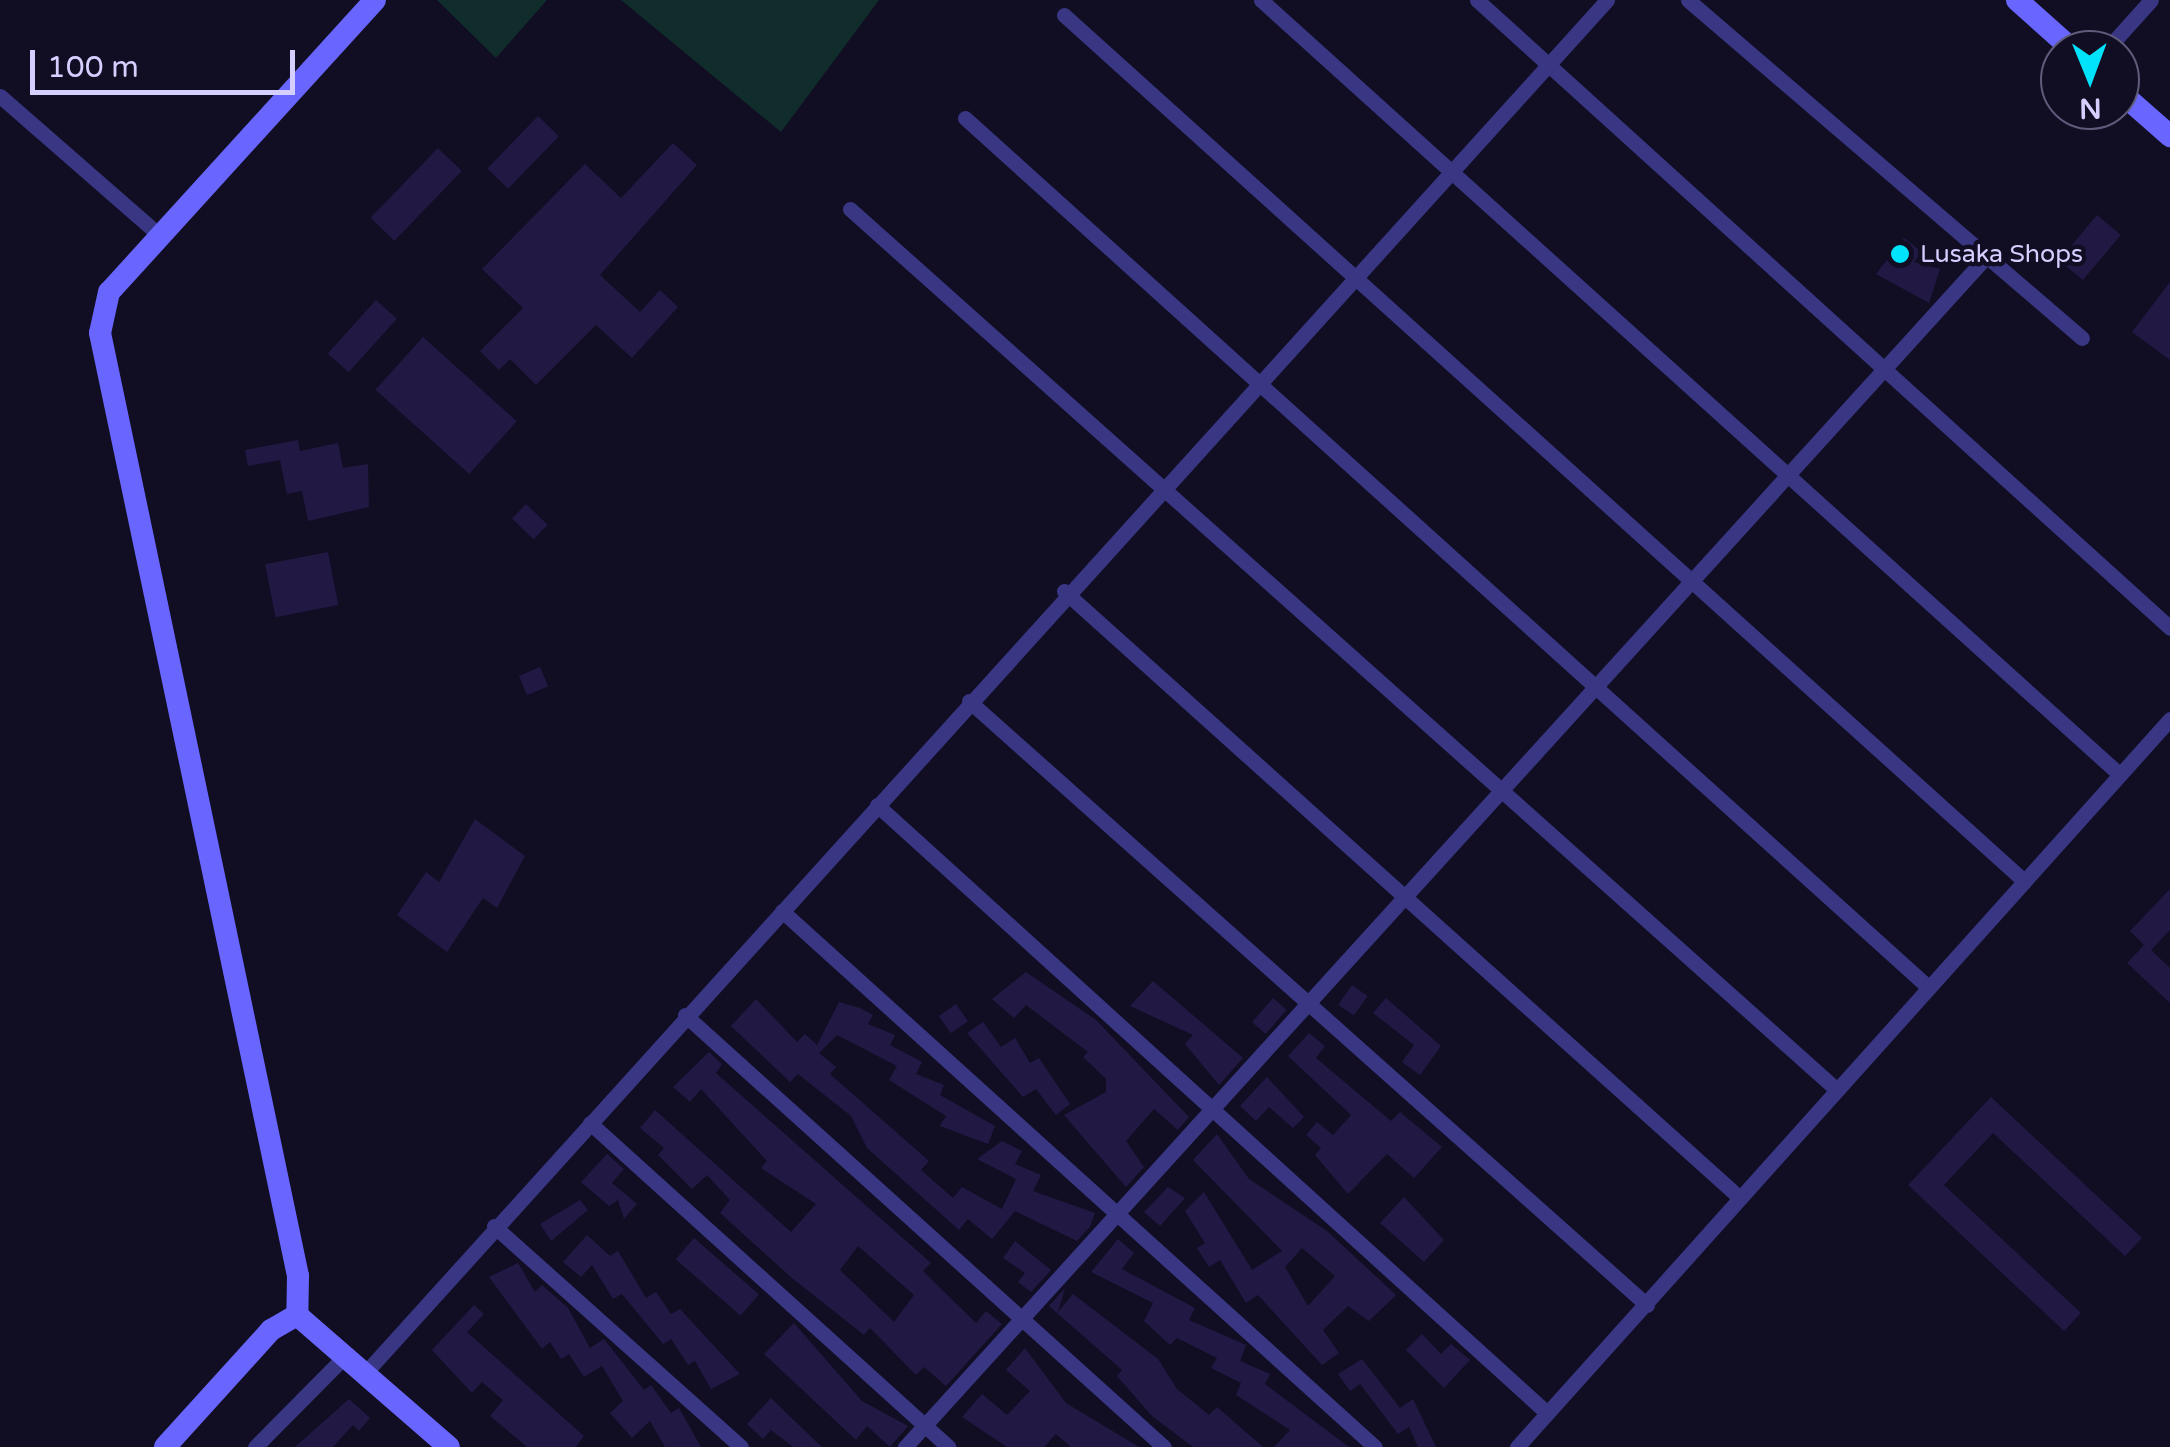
<!DOCTYPE html>
<html>
<head>
<meta charset="utf-8">
<style>
  body { margin:0 }
  #map { position:relative; width:2170px; height:1447px; overflow:hidden; background:#110d23; font-family:"Varela Round",sans-serif }
  div>[style] { position:absolute }
  .green>* { inset:0; background:#102d2c }
  .building>* { inset:0; background:#211944; transform-origin:0 0 }
  .street>* { height:15px; margin:-7.5px; padding:0 7.5px; transform-origin:7.5px; border-radius:7.5px; background:#393783 }
  .secondary>* { height:22px; margin:-11px; padding:0 11px; transform-origin:11px; border-radius:11px; background:#6966ff }
  .dots>* { width:28px; height:28px; translate:-50% -50%; box-sizing:border-box; border:5px solid #110d23; border-radius:50% }
  span { translate:-50% -50%; white-space:nowrap; text-align:center; line-height:1.15; -webkit-text-stroke:9px #110d23; paint-order:stroke }
  .poi-label { font-size:25px; color:#d4cfff }
  .left { translate:0 -50%; text-align:left }
  .north { position:absolute; left:2040px; top:30px; width:100px; height:100px; box-sizing:border-box; background:#110d23; border:2px solid #5f5b7b; border-radius:50%; rotate:179deg; font-size:28px; font-weight:700; line-height:40px; text-align:center; color:#d4cfff }
  .north::after { content:''; display:block; margin:auto; width:35px; height:45px; background:#00e3fa; clip-path:polygon(50% 0,100% 100%,50% 72%,0 100%) }
  .scale { position:absolute; left:30px; top:50px; width:265px; height:45px; box-sizing:border-box; border:5px solid #d4cfff; border-top:0; padding-left:12px; font-size:30px; line-height:35px; white-space:nowrap; color:#d4cfff; -webkit-text-stroke:8px #110d23; paint-order:stroke }
</style>
</head>
<body>
<div id="map">
  <div class="green">
    <i style="clip-path:polygon(437px 0,547px 0,496px 58px)"></i>
    <i style="clip-path:polygon(621px 0,879px 0,781px 132px)"></i>
  </div>
  <div class="building">
    <i style="left:538px;top:116px;width:29px;height:73px;rotate:44deg"></i>
    <i style="clip-path:polygon(673px 143px,697px 165px,600px 275px,640px 312px,660px 290px,678px 307px,632px 358px,596px 325px,536px 385px,510px 359px,499px 370px,480px 351px,523px 308px,482px 269px,585px 164px,621px 198px)"></i>
    <i style="left:438px;top:148px;width:33px;height:97px;rotate:44deg"></i>
    <i style="left:2097px;top:215px;width:31px;height:59px;rotate:40deg"></i>
    <i style="clip-path:polygon(1904px 238px,1922px 252px,1914px 262px,1940px 269px,1929px 303px,1876px 274px)"></i>
    <i style="clip-path:polygon(2170px 282px,2170px 360px,2132px 332px)"></i>
    <i style="left:376px;top:300px;width:28px;height:72px;rotate:42deg"></i>
    <i style="left:423px;top:337px;width:126px;height:71px;rotate:42deg"></i>
    <i style="clip-path:polygon(298px 440px,300px 451px,338px 443px,343px 468px,368px 464px,369px 507px,308px 521px,302px 491px,287px 494px,280px 460px,248px 466px,245px 450px)"></i>
    <i style="left:526px;top:504px;width:30px;height:20px;rotate:44deg"></i>
    <i style="left:328px;top:552px;width:54px;height:64px;rotate:79deg"></i>
    <i style="left:540px;top:667px;width:21px;height:23px;rotate:67deg"></i>
    <i style="clip-path:polygon(475px 819px,525px 856px,497px 908px,483px 898px,447px 952px,397px 915px,426px 872px,439px 882px)"></i>
    <i style="clip-path:polygon(2170px 889px,2170px 930px,2151px 950px,2170px 968px,2170px 1003px,2127px 963px,2144px 945px,2130px 931px)"></i>
    <i style="clip-path:polygon(1026px 972px,1096px 1020px,1189px 1117px,1178px 1130px,1154px 1109px,1126px 1141px,1144px 1167px,1126px 1187px,1064px 1115px,1106px 1092px,1106px 1079px,1083px 1057px,1088px 1052px,1026px 1005px,1014px 1018px,992px 999px)"></i>
    <i style="clip-path:polygon(1153px 981px,1243px 1058px,1219px 1085px,1185px 1044px,1193px 1035px,1130px 1006px)"></i>
    <i style="left:1352px;top:985px;width:19px;height:24px;rotate:35deg"></i>
    <i style="left:1273px;top:998px;width:18px;height:32px;rotate:41deg"></i>
    <i style="clip-path:polygon(1386px 998px,1441px 1046px,1420px 1075px,1402px 1062px,1414px 1045px,1373px 1013px)"></i>
    <i style="clip-path:polygon(756px 999px,797px 1042px,805px 1034px,817px 1045px,839px 1002px,860px 1008px,873px 1015px,868px 1024px,895px 1035px,890px 1045px,922px 1062px,916px 1074px,944px 1085px,940px 1095px,995px 1126px,988px 1144px,940px 1126px,946px 1116px,889px 1080px,897px 1066px,837px 1035px,819px 1053px,836px 1067px,830px 1074px,929px 1161px,921px 1170px,953px 1198px,962px 1187px,1002px 1209px,1016px 1179px,977px 1159px,1002px 1141px,1022px 1151px,1015px 1164px,1041px 1175px,1033px 1191px,1095px 1213px,1090px 1227px,1077px 1241px,1015px 1211px,992px 1239px,968px 1219px,959px 1230px,867px 1148px,851px 1116px,798px 1074px,790px 1082px,731px 1026px)"></i>
    <i style="left:956px;top:1004px;width:21px;height:21px;rotate:55deg"></i>
    <i style="clip-path:polygon(983px 1022px,1001px 1047px,1015px 1038px,1030px 1063px,1039px 1058px,1070px 1104px,1056px 1115px,1036px 1089px,1023px 1097px,967px 1033px)"></i>
    <i style="clip-path:polygon(1309px 1033px,1325px 1046px,1316px 1058px,1391px 1121px,1400px 1112px,1442px 1147px,1414px 1178px,1387px 1154px,1348px 1194px,1315px 1155px,1321px 1148px,1306px 1135px,1317px 1122px,1333px 1135px,1351px 1115px,1288px 1056px)"></i>
    <i style="clip-path:polygon(evenodd,709px 1052px,722px 1064px,716px 1073px,931px 1263px,923px 1271px,976px 1323px,986px 1311px,1002px 1324px,946px 1386px,924px 1367px,916px 1375px,870px 1328px,864px 1335px,792px 1278px,720px 1213px,730px 1200px,707px 1175px,692px 1189px,658px 1155px,664px 1148px,640px 1128px,655px 1110px,791px 1232px,816px 1204px,761px 1168px,767px 1161px,701px 1089px,690px 1102px,673px 1087px,709px 1052px,858px 1246px,914px 1295px,894px 1322px,840px 1270px,858px 1246px)"></i>
    <i style="clip-path:polygon(1267px 1077px,1304px 1117px,1293px 1128px,1269px 1107px,1256px 1121px,1240px 1106px)"></i>
    <i style="clip-path:polygon(1991px 1097px,2142px 1238px,2125px 1256px,1993px 1133px,1944px 1185px,2081px 1313px,2064px 1331px,1908px 1185px)"></i>
    <i style="clip-path:polygon(evenodd,1217px 1134px,1249px 1179px,1327px 1231px,1396px 1295px,1369px 1321px,1348px 1306px,1323px 1330px,1339px 1353px,1322px 1365px,1258px 1295px,1246px 1303px,1220px 1260px,1209px 1267px,1197px 1248px,1205px 1243px,1185px 1211px,1204px 1192px,1252px 1270px,1282px 1251px,1193px 1160px,1217px 1134px,1302px 1248px,1335px 1276px,1308px 1306px,1285px 1267px,1302px 1248px)"></i>
    <i style="clip-path:polygon(607px 1154px,624px 1169px,612px 1183px,637px 1204px,624px 1219px,618px 1200px,609px 1206px,581px 1182px)"></i>
    <i style="clip-path:polygon(1168px 1187px,1185px 1198px,1160px 1226px,1144px 1212px)"></i>
    <i style="clip-path:polygon(1404px 1197px,1444px 1240px,1424px 1262px,1380px 1223px)"></i>
    <i style="clip-path:polygon(580px 1200px,588px 1210px,551px 1241px,540px 1224px)"></i>
    <i style="clip-path:polygon(587px 1235px,610px 1256px,618px 1251px,646px 1298px,656px 1292px,671px 1314px,680px 1309px,740px 1374px,711px 1389px,695px 1361px,688px 1365px,671px 1339px,663px 1344px,622px 1294px,613px 1299px,592px 1265px,581px 1277px,563px 1262px)"></i>
    <i style="left:694px;top:1238px;width:86px;height:28px;rotate:41deg"></i>
    <i style="clip-path:polygon(1118px 1239px,1134px 1253px,1122px 1269px,1195px 1308px,1189px 1320px,1246px 1345px,1240px 1361px,1270px 1374px,1265px 1384px,1349px 1447px,1274px 1447px,1290px 1430px,1236px 1395px,1241px 1383px,1211px 1368px,1217px 1358px,1177px 1338px,1170px 1345px,1144px 1321px,1153px 1303px,1091px 1272px)"></i>
    <i style="clip-path:polygon(1015px 1241px,1051px 1270px,1031px 1292px,1018px 1282px,1025px 1273px,1003px 1258px)"></i>
    <i style="clip-path:polygon(518px 1263px,535px 1292px,542px 1285px,568px 1308px,590px 1348px,604px 1339px,644px 1390px,651px 1385px,671px 1413px,679px 1408px,701px 1447px,665px 1447px,650px 1421px,632px 1438px,610px 1413px,623px 1401px,602px 1366px,584px 1377px,569px 1354px,561px 1359px,550px 1342px,542px 1349px,489px 1277px)"></i>
    <i style="clip-path:polygon(1065px 1288px,1058px 1312px,1073px 1294px,1158px 1359px,1177px 1389px,1209px 1415px,1217px 1407px,1263px 1447px,1193px 1447px,1152px 1416px,1117px 1376px,1122px 1370px,1049px 1306px)"></i>
    <i style="clip-path:polygon(474px 1305px,484px 1314px,467px 1332px,584px 1436px,576px 1447px,527px 1447px,490px 1416px,503px 1400px,482px 1382px,472px 1393px,432px 1350px)"></i>
    <i style="clip-path:polygon(794px 1323px,862px 1401px,908px 1426px,890px 1447px,867px 1426px,856px 1440px,764px 1354px)"></i>
    <i style="clip-path:polygon(1422px 1334px,1441px 1354px,1451px 1344px,1470px 1360px,1444px 1388px,1406px 1350px)"></i>
    <i style="clip-path:polygon(1025px 1348px,1066px 1403px,1139px 1447px,1071px 1447px,1056px 1434px,1044px 1447px,1007px 1447px,962px 1417px,982px 1394px,1007px 1415px,1030px 1391px,1006px 1370px)"></i>
    <i style="clip-path:polygon(1362px 1359px,1400px 1408px,1413px 1399px,1436px 1447px,1418px 1447px,1409px 1427px,1398px 1434px,1360px 1384px,1350px 1391px,1338px 1374px)"></i>
    <i style="clip-path:polygon(771px 1398px,802px 1428px,822px 1447px,793px 1447px,771px 1430px,763px 1439px,747px 1424px)"></i>
    <i style="clip-path:polygon(349px 1399px,370px 1418px,359px 1431px,353px 1425px,333px 1447px,295px 1447px)"></i>
  </div>
  <div class="street">
    <i style="left:1261px;top:0;width:1156px;rotate:42.05deg"></i>
    <i style="left:1477px;top:0;width:935px;rotate:42.18deg"></i>
    <i style="left:1688px;top:0;width:519px;rotate:40.63deg"></i>
    <i style="left:1064px;top:15px;width:1293px;rotate:42.05deg"></i>
    <i style="left:2106px;top:50px;width:67px;rotate:-48deg"></i>
    <i style="left:0;top:96px;width:210px;rotate:41.1deg"></i>
    <i style="left:965px;top:118px;width:1297px;rotate:42.06deg"></i>
    <i style="left:850px;top:209px;width:1322px;rotate:41.75deg"></i>
    <i style="left:1064px;top:591px;width:907px;rotate:41.92deg"></i>
    <i style="left:969px;top:701px;width:908px;rotate:41.7deg"></i>
    <i style="left:877px;top:805px;width:905px;rotate:42.22deg"></i>
    <i style="left:782px;top:911px;width:799px;rotate:42.11deg"></i>
    <i style="left:685px;top:1015px;width:645px;rotate:42.05deg"></i>
    <i style="left:590px;top:1123px;width:483px;rotate:42.1deg"></i>
    <i style="left:494px;top:1226px;width:331px;rotate:41.8deg"></i>
    <i style="left:366px;top:1372px;width:1850px;rotate:-47.87deg"></i>
    <i style="left:255px;top:1447px;width:131px;rotate:-45.3deg"></i>
    <i style="left:905px;top:1447px;width:1609px;rotate:-47.75deg"></i>
    <i style="left:1517px;top:1447px;width:978px;rotate:-48.11deg"></i>
  </div>
  <div class="secondary">
    <i style="left:375px;top:0;width:395px;rotate:132.3deg"></i>
    <i style="left:109px;top:292px;width:42px;rotate:102.4deg"></i>
    <i style="left:100px;top:333px;width:964px;rotate:78.14deg"></i>
    <i style="left:298px;top:1276px;width:39px;rotate:91deg"></i>
    <i style="left:297px;top:1315px;width:201px;rotate:41deg"></i>
    <i style="left:2017px;top:0;width:75px;rotate:41.8deg"></i>
    <i style="left:2120px;top:92px;width:67px;rotate:41.3deg"></i>
    <i style="left:165px;top:1447px;width:158px;rotate:-47.8deg"></i>
    <i style="left:271px;top:1330px;width:30px;rotate:-30deg"></i>
  </div>
  <div class="dots">
    <i style="left:1900px;top:254px;background:#00e3fa"></i>
  </div>
  <div class="poi-label">
    <span class="left" style="left:1920px;top:254px">Lusaka Shops</span>
  </div>
  <div class="north">N</div>
  <div class="scale">100 m</div>
</div>
</body>
</html>
